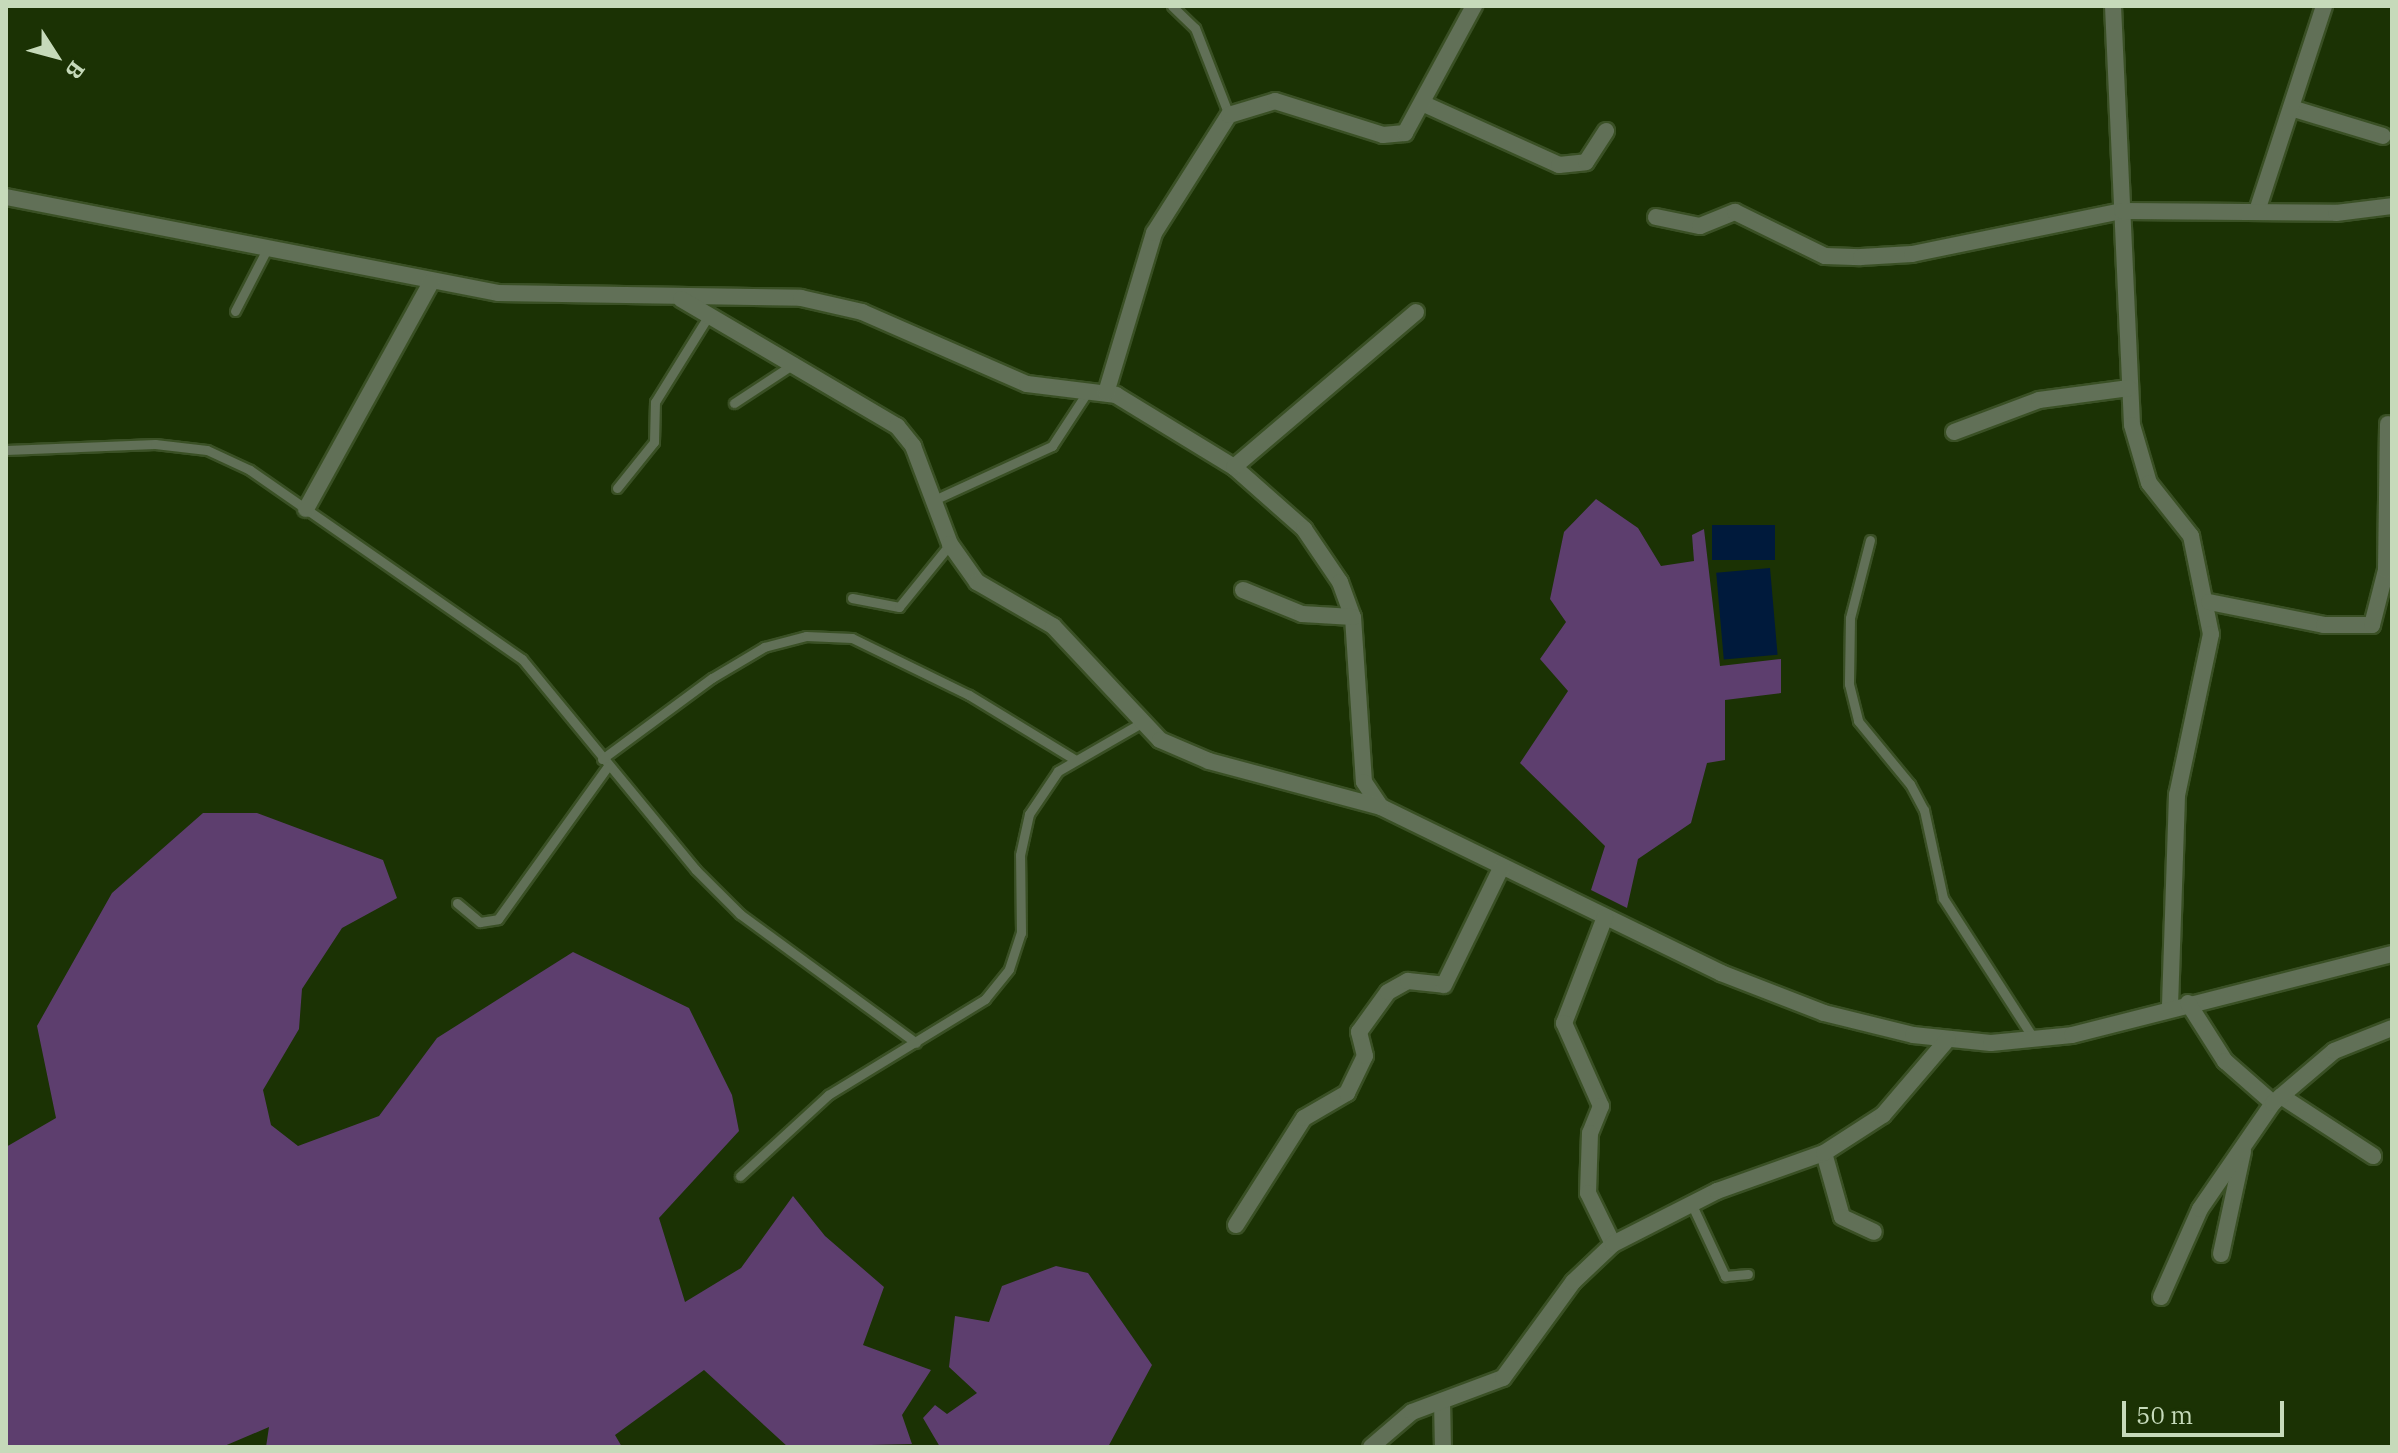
<!DOCTYPE html>
<html>
<head>
<meta charset="utf-8">
<style>
  body { margin:0 }
  #map { position:relative; width:2398px; height:1453px; overflow:hidden; background:#1b3204; font-family:"IBM Plex Serif",serif }
  div>[style] { position:absolute }
  .green>* { inset:0; background:#5d3e6e }
  .water>* { inset:0; background:#001a3c; transform-origin:0 0 }
  .roads { filter:drop-shadow(2px 0 #3a5025) drop-shadow(-2px 0 #3a5025) drop-shadow(0 2px #3a5025) drop-shadow(0 -2px #3a5025) }
  .lane>* { height:9px; margin:-4.5px; padding:0 4.5px; transform-origin:4.5px; border-radius:4.5px; background:#617057 }
  .street>* { height:16px; margin:-8px; padding:0 8px; transform-origin:8px; border-radius:8px; background:#617057 }
  span { translate:-50% -50%; white-space:nowrap; text-align:center; line-height:1.15; -webkit-text-stroke:7px #1b3204; paint-order:stroke }
  .frame { position:absolute; inset:0; border:8px solid #c6daba; pointer-events:none }
  .north { position:absolute; left:16px; top:16px; width:80px; height:80px; -webkit-text-stroke:6px #1b3204; paint-order:stroke; rotate:126deg; font-size:22px; font-weight:700; line-height:32px; text-align:center; color:#c6daba }
  .north::after { content:''; display:block; margin:auto; width:28px; height:36px; background:#c6daba; clip-path:polygon(50% 0,100% 100%,50% 72%,0 100%) }
  .scale { position:absolute; left:2122px; top:1401px; width:162px; height:36px; box-sizing:border-box; border:4px solid #c6daba; border-top:0; padding-left:10px; font-size:24px; line-height:28px; white-space:nowrap; color:#c6daba; -webkit-text-stroke:6px #1b3204; paint-order:stroke }
</style>
</head>
<body>
<div id="map">
  <div class="green">
    <i style="clip-path:polygon(1596px 499px,1638px 528px,1661px 566px,1694px 561px,1692px 535px,1704px 529px,1720px 666px,1781px 659px,1781px 693px,1725px 700px,1725px 760px,1707px 763px,1691px 823px,1638px 859px,1627px 908px,1591px 890px,1605px 846px,1520px 763px,1568px 691px,1540px 659px,1566px 622px,1550px 599px,1564px 532px)"></i>
    <i style="clip-path:polygon(203px 813px,257px 813px,383px 860px,397px 898px,342px 928px,302px 989px,299px 1029px,263px 1090px,271px 1125px,298px 1146px,379px 1116px,437px 1038px,573px 952px,689px 1008px,732px 1095px,739px 1131px,659px 1218px,685px 1302px,741px 1268px,793px 1196px,825px 1236px,884px 1287px,863px 1345px,931px 1370px,902px 1415px,912px 1444px,788px 1447px,704px 1370px,615px 1435px,622px 1447px,266px 1447px,269px 1427px,222px 1447px,6px 1447px,6px 1147px,56px 1118px,37px 1026px,112px 893px)"></i>
    <i style="clip-path:polygon(1056px 1266px,1088px 1273px,1152px 1365px,1108px 1447px,940px 1447px,923px 1418px,935px 1405px,947px 1414px,977px 1393px,949px 1367px,955px 1316px,989px 1322px,1002px 1286px)"></i>
  </div>
  <div class="water">
    <i style="left:1775px;top:525px;width:35px;height:63px;rotate:90deg"></i>
    <i style="left:1770px;top:568px;width:87px;height:54px;rotate:85deg"></i>
  </div>
  <div class="roads">
    <div class="lane">
      <i style="left:1172px;top:6px;width:32px;rotate:44deg"></i>
      <i style="left:1195px;top:28px;width:93px;rotate:68.7deg"></i>
      <i style="left:235px;top:311px;width:70px;rotate:-62.7deg"></i>
      <i style="left:734px;top:403px;width:73px;rotate:-33.3deg"></i>
      <i style="left:6px;top:450px;width:149px;rotate:-2.3deg"></i>
      <i style="left:155px;top:444px;width:52px;rotate:6.6deg"></i>
      <i style="left:207px;top:450px;width:47px;rotate:24.9deg"></i>
      <i style="left:250px;top:470px;width:331px;rotate:34.8deg"></i>
      <i style="left:522px;top:659px;width:273px;rotate:50.5deg"></i>
      <i style="left:696px;top:870px;width:62px;rotate:45deg"></i>
      <i style="left:740px;top:914px;width:218px;rotate:36.2deg"></i>
      <i style="left:617px;top:488px;width:59px;rotate:-51.2deg"></i>
      <i style="left:654px;top:442px;width:40px;rotate:-88.6deg"></i>
      <i style="left:655px;top:402px;width:102px;rotate:-58.2deg"></i>
      <i style="left:934px;top:500px;width:130px;rotate:-24.6deg"></i>
      <i style="left:1052px;top:446px;width:66px;rotate:-56.8deg"></i>
      <i style="left:1870px;top:540px;width:81px;rotate:104.4deg"></i>
      <i style="left:1850px;top:618px;width:66px;rotate:90.9deg"></i>
      <i style="left:1849px;top:684px;width:38px;rotate:76deg"></i>
      <i style="left:1858px;top:721px;width:82px;rotate:50.5deg"></i>
      <i style="left:1910px;top:784px;width:30px;rotate:62deg"></i>
      <i style="left:1924px;top:810px;width:90px;rotate:77.8deg"></i>
      <i style="left:1943px;top:898px;width:168px;rotate:57.2deg"></i>
      <i style="left:852px;top:598px;width:48px;rotate:10.8deg"></i>
      <i style="left:899px;top:607px;width:81px;rotate:-51deg"></i>
      <i style="left:602px;top:759px;width:137px;rotate:-36.4deg"></i>
      <i style="left:712px;top:678px;width:61px;rotate:-30.8deg"></i>
      <i style="left:764px;top:647px;width:43px;rotate:-14.7deg"></i>
      <i style="left:806px;top:636px;width:46px;rotate:2.5deg"></i>
      <i style="left:852px;top:638px;width:130px;rotate:26deg"></i>
      <i style="left:969px;top:695px;width:123px;rotate:31.4deg"></i>
      <i style="left:457px;top:903px;width:30px;rotate:40deg"></i>
      <i style="left:480px;top:922px;width:18px;rotate:-9deg"></i>
      <i style="left:498px;top:919px;width:188px;rotate:-54.3deg"></i>
      <i style="left:740px;top:1176px;width:120px;rotate:-42.6deg"></i>
      <i style="left:828px;top:1095px;width:184px;rotate:-31.4deg"></i>
      <i style="left:985px;top:999px;width:38px;rotate:-51deg"></i>
      <i style="left:1009px;top:969px;width:38px;rotate:-72deg"></i>
      <i style="left:1021px;top:933px;width:78px;rotate:-90.7deg"></i>
      <i style="left:1020px;top:855px;width:42px;rotate:-77.6deg"></i>
      <i style="left:1029px;top:814px;width:52px;rotate:-56deg"></i>
      <i style="left:1058px;top:771px;width:96px;rotate:-30deg"></i>
      <i style="left:1691px;top:1203px;width:81px;rotate:65deg"></i>
      <i style="left:1725px;top:1276px;width:23px;rotate:-5deg"></i>
    </div>
    <div class="street">
      <i style="left:2113px;top:6px;width:419px;rotate:87.4deg"></i>
      <i style="left:2132px;top:425px;width:60px;rotate:73.7deg"></i>
      <i style="left:2149px;top:483px;width:68px;rotate:51.6deg"></i>
      <i style="left:2191px;top:536px;width:100px;rotate:78.5deg"></i>
      <i style="left:2211px;top:634px;width:165px;rotate:101.9deg"></i>
      <i style="left:2177px;top:795px;width:213px;rotate:91.9deg"></i>
      <i style="left:1424px;top:104px;width:148px;rotate:24.3deg"></i>
      <i style="left:1559px;top:165px;width:27px;rotate:-6deg"></i>
      <i style="left:1586px;top:162px;width:37px;rotate:-57deg"></i>
      <i style="left:2291px;top:108px;width:96px;rotate:16.9deg"></i>
      <i style="left:6px;top:197px;width:501px;rotate:11.04deg"></i>
      <i style="left:498px;top:293px;width:303px;rotate:0.9deg"></i>
      <i style="left:801px;top:298px;width:63px;rotate:12.9deg"></i>
      <i style="left:862px;top:312px;width:180px;rotate:23.6deg"></i>
      <i style="left:1027px;top:384px;width:90px;rotate:7deg"></i>
      <i style="left:1116px;top:395px;width:138px;rotate:31.4deg"></i>
      <i style="left:1234px;top:467px;width:94px;rotate:41.5deg"></i>
      <i style="left:1304px;top:529px;width:64px;rotate:55.8deg"></i>
      <i style="left:1340px;top:582px;width:37px;rotate:70deg"></i>
      <i style="left:1353px;top:617px;width:165px;rotate:86.2deg"></i>
      <i style="left:1364px;top:782px;width:30px;rotate:56deg"></i>
      <i style="left:1381px;top:807px;width:378px;rotate:26deg"></i>
      <i style="left:1721px;top:973px;width:110px;rotate:21.2deg"></i>
      <i style="left:1824px;top:1013px;width:92px;rotate:13.9deg"></i>
      <i style="left:1913px;top:1035px;width:78px;rotate:5.9deg"></i>
      <i style="left:1991px;top:1043px;width:81px;rotate:-5.6deg"></i>
      <i style="left:2072px;top:1035px;width:330px;rotate:-14.2deg"></i>
      <i style="left:2257px;top:211px;width:216px;rotate:-71.9deg"></i>
      <i style="left:1656px;top:217px;width:45px;rotate:11.6deg"></i>
      <i style="left:1700px;top:226px;width:38px;rotate:-22deg"></i>
      <i style="left:1735px;top:212px;width:100px;rotate:26.1deg"></i>
      <i style="left:1825px;top:256px;width:36px;rotate:2deg"></i>
      <i style="left:1861px;top:257px;width:51px;rotate:-3.4deg"></i>
      <i style="left:1912px;top:254px;width:214px;rotate:-11.6deg"></i>
      <i style="left:2122px;top:211px;width:214px;rotate:0.5deg"></i>
      <i style="left:2336px;top:213px;width:56px;rotate:-7.1deg"></i>
      <i style="left:681px;top:299px;width:251px;rotate:30.5deg"></i>
      <i style="left:897px;top:426px;width:26px;rotate:51deg"></i>
      <i style="left:913px;top:446px;width:105px;rotate:69.3deg"></i>
      <i style="left:950px;top:544px;width:47px;rotate:54.6deg"></i>
      <i style="left:977px;top:582px;width:88px;rotate:30.1deg"></i>
      <i style="left:1053px;top:626px;width:156px;rotate:46.8deg"></i>
      <i style="left:1160px;top:740px;width:53px;rotate:23.2deg"></i>
      <i style="left:1209px;top:761px;width:178px;rotate:15deg"></i>
      <i style="left:1106px;top:393px;width:167px;rotate:-73.3deg"></i>
      <i style="left:1154px;top:233px;width:140px;rotate:-57.6deg"></i>
      <i style="left:1229px;top:115px;width:48px;rotate:-16.9deg"></i>
      <i style="left:1275px;top:101px;width:113px;rotate:17.5deg"></i>
      <i style="left:1383px;top:135px;width:22px;rotate:-5deg"></i>
      <i style="left:1405px;top:133px;width:145px;rotate:-61.5deg"></i>
      <i style="left:1954px;top:432px;width:91px;rotate:-20.6deg"></i>
      <i style="left:2039px;top:400px;width:91px;rotate:-7.6deg"></i>
      <i style="left:1234px;top:467px;width:239px;rotate:-40.4deg"></i>
      <i style="left:306px;top:509px;width:260px;rotate:-61.1deg"></i>
      <i style="left:1243px;top:590px;width:64px;rotate:22.1deg"></i>
      <i style="left:1302px;top:614px;width:51px;rotate:3.4deg"></i>
      <i style="left:2209px;top:602px;width:117px;rotate:11.3deg"></i>
      <i style="left:2324px;top:625px;width:48px"></i>
      <i style="left:2372px;top:625px;width:57px;rotate:-75.7deg"></i>
      <i style="left:2386px;top:570px;width:146px;rotate:-89.2deg"></i>
      <i style="left:1605px;top:917px;width:114px;rotate:111.1deg"></i>
      <i style="left:1564px;top:1023px;width:91px;rotate:66deg"></i>
      <i style="left:1601px;top:1106px;width:29px;rotate:112deg"></i>
      <i style="left:1590px;top:1133px;width:60px;rotate:91.9deg"></i>
      <i style="left:1588px;top:1193px;width:57px;rotate:63.9deg"></i>
      <i style="left:2188px;top:1003px;width:69px;rotate:57.5deg"></i>
      <i style="left:2225px;top:1061px;width:64px;rotate:41.2deg"></i>
      <i style="left:2281px;top:1096px;width:110px;rotate:33.1deg"></i>
      <i style="left:1824px;top:1153px;width:66px;rotate:74.3deg"></i>
      <i style="left:1842px;top:1217px;width:35px;rotate:25deg"></i>
      <i style="left:1236px;top:1225px;width:127px;rotate:-57.6deg"></i>
      <i style="left:1304px;top:1118px;width:50px;rotate:-30.2deg"></i>
      <i style="left:1347px;top:1093px;width:41px;rotate:-64.1deg"></i>
      <i style="left:1365px;top:1056px;width:25px;rotate:-104deg"></i>
      <i style="left:1359px;top:1032px;width:49px;rotate:-54.1deg"></i>
      <i style="left:1388px;top:992px;width:23px;rotate:-29deg"></i>
      <i style="left:1408px;top:981px;width:36px;rotate:6deg"></i>
      <i style="left:1444px;top:985px;width:132px;rotate:-64deg"></i>
      <i style="left:2221px;top:1254px;width:105px;rotate:-77.9deg"></i>
      <i style="left:2161px;top:1297px;width:96px;rotate:-66.1deg"></i>
      <i style="left:2200px;top:1209px;width:129px;rotate:-55.4deg"></i>
      <i style="left:2273px;top:1103px;width:80px;rotate:-40.4deg"></i>
      <i style="left:2334px;top:1051px;width:62px;rotate:-21.6deg"></i>
      <i style="left:1442px;top:1401px;width:46px;rotate:88.8deg"></i>
      <i style="left:1371px;top:1447px;width:54px;rotate:-40.5deg"></i>
      <i style="left:1412px;top:1412px;width:97px;rotate:-20.5deg"></i>
      <i style="left:1503px;top:1378px;width:119px;rotate:-53.9deg"></i>
      <i style="left:1573px;top:1282px;width:55px;rotate:-43.5deg"></i>
      <i style="left:1613px;top:1244px;width:117px;rotate:-27deg"></i>
      <i style="left:1717px;top:1191px;width:114px;rotate:-19.6deg"></i>
      <i style="left:1824px;top:1153px;width:70px;rotate:-32.8deg"></i>
      <i style="left:1883px;top:1115px;width:100px;rotate:-49.5deg"></i>
    </div>
  </div>
  <div class="frame"></div>
  <div class="north">B</div>
  <div class="scale">50 m</div>
</div>
</body>
</html>
